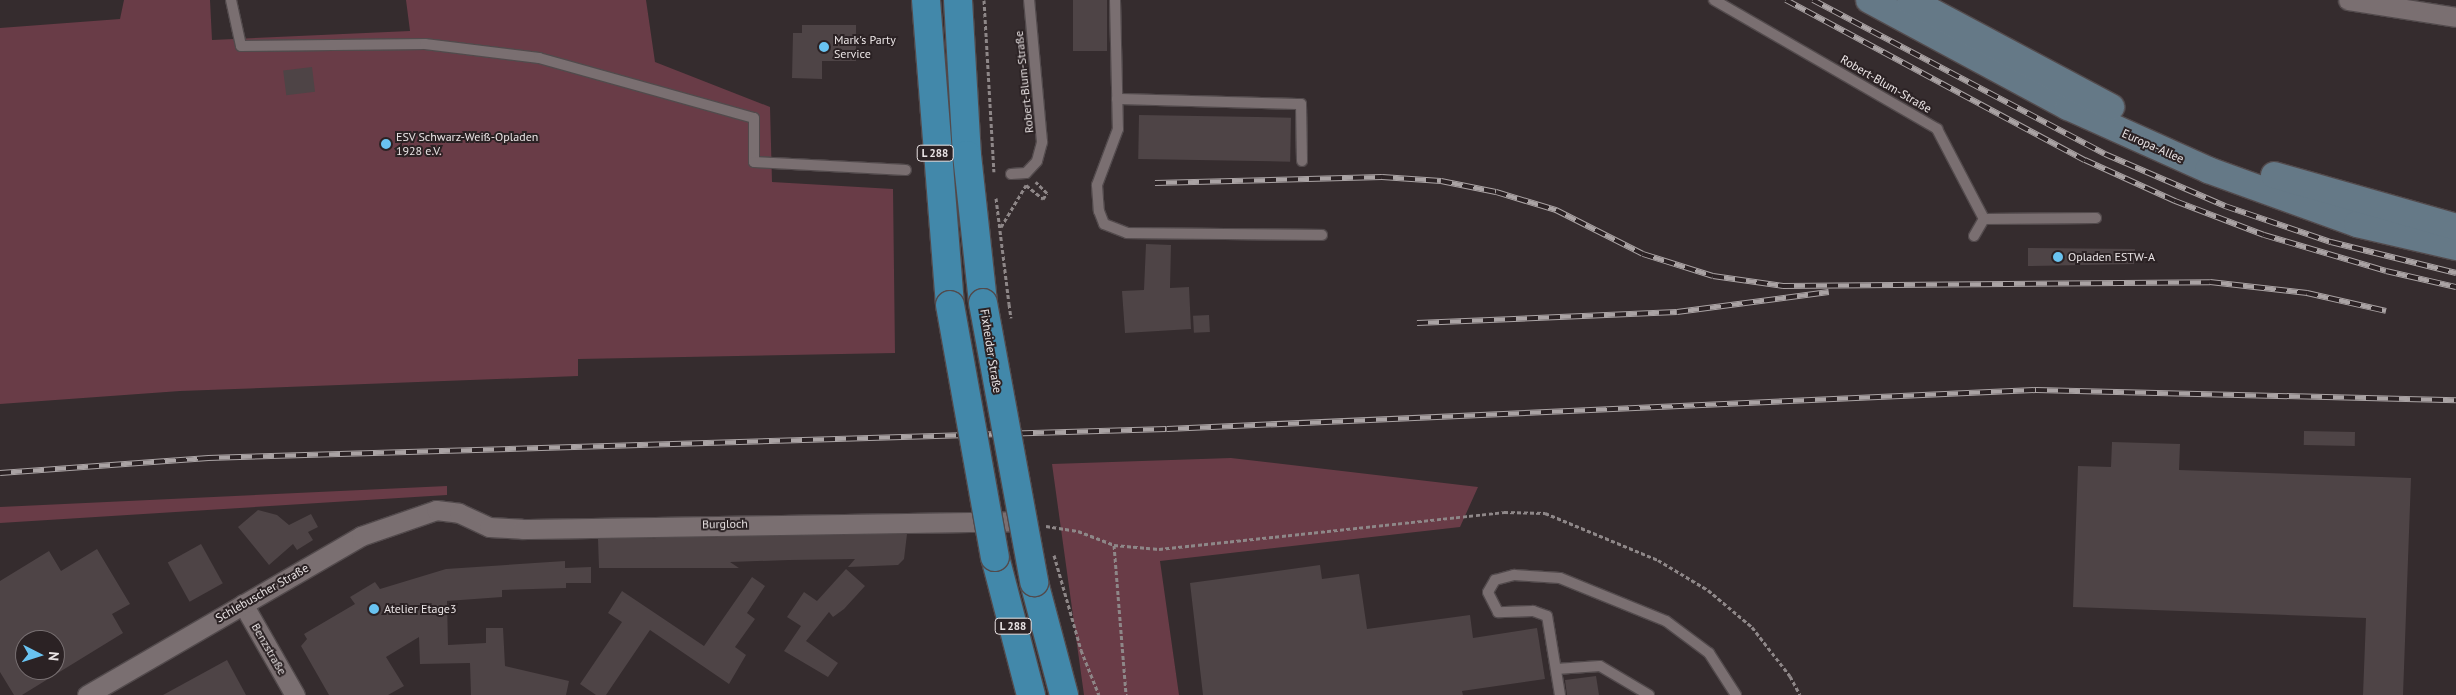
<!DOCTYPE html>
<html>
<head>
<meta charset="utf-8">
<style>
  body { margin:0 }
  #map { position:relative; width:2456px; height:695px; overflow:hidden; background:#352c2e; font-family:"PT Sans",sans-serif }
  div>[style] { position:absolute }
  .green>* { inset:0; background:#693c47 }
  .building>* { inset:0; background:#4e4446; transform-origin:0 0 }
  .path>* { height:3px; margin-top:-1.5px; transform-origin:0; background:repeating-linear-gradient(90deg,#8e8788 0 4px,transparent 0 6.5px) }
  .roads { filter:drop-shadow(1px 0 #524a4c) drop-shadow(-1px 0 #524a4c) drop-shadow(0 1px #524a4c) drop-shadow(0 -1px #524a4c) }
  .service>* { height:10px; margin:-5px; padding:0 5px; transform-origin:5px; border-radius:5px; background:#7a6f71 }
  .minor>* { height:19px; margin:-9.5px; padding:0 9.5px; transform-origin:9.5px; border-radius:9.5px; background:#7a6f71 }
  .secondary>* { height:26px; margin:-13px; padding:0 13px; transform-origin:13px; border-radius:13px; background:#657987 }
  .trunk>* { height:28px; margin:-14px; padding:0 14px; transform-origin:14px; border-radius:14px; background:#4288aa }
  .rail>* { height:5.5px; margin-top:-2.75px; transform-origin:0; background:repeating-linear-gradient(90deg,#2b2224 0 11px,#aaa3a4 0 22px); box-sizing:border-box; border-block:1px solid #aaa3a4 }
  .path-bridge>* { height:3px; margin-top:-1.5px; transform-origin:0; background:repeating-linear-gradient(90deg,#8e8788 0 4px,transparent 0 6.5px) }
  .bridges { filter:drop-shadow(1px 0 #524a4c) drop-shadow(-1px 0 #524a4c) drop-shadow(0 1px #524a4c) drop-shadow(0 -1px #524a4c) }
  .trunk-bridge>* { height:28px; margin:-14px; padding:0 14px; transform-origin:14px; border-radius:14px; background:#4288aa }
  .dots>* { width:14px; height:14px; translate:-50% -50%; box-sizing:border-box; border:2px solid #2b2224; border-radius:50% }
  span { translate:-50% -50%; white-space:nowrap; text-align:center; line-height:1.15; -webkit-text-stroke:4px #2b2224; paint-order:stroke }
  .shield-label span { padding:1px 4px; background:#2b2224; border:1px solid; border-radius:4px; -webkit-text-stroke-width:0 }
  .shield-label { font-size:11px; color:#ebe5e6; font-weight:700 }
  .poi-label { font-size:12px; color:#ebe5e6 }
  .left { translate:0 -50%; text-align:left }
  .street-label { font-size:12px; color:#ebe5e6 }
  .north { position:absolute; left:15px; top:630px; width:50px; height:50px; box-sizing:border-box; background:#2b2224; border:1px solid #787072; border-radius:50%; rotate:95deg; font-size:14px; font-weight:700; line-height:20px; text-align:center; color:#ebe5e6 }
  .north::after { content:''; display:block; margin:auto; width:18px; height:22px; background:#69c3f1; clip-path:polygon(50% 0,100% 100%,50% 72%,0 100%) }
</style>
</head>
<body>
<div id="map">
  <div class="green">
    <i style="clip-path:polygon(124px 0,210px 0,212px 40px,410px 31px,406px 0,646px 0,655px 62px,770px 107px,772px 182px,893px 189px,895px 353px,578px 359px,578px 376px,180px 391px,0 404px,0 28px,120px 19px)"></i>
    <i style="clip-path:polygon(1231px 458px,1478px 487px,1460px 527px,1160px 561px,1179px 695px,1084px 695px,1052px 464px)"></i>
    <i style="clip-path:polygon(447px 486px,447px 495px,0 523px,0 507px)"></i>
  </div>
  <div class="building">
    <i style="left:1073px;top:0;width:34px;height:51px"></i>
    <i style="clip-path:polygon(802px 25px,856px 25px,856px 61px,822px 61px,822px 79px,792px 78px,793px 33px,802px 33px)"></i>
    <i style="left:312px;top:67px;width:25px;height:29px;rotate:83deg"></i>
    <i style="left:1139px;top:115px;width:152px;height:44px;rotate:1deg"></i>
    <i style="clip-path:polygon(1146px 244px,1171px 245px,1170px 288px,1189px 287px,1191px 329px,1125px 333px,1122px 291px,1144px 290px)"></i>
    <i style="clip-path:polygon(2028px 248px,2135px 249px,2134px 264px,2028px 266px)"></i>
    <i style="left:1209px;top:315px;width:17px;height:16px;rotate:87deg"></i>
    <i style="left:2304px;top:431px;width:51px;height:14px;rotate:1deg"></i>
    <i style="clip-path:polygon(2112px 442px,2180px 444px,2179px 470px,2411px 478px,2403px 695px,2363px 695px,2366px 618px,2073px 607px,2078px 466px,2111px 467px)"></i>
    <i style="clip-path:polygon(258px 510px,277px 515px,289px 525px,311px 514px,318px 527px,308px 532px,313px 540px,297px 550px,293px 544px,269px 565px,238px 527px)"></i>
    <i style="clip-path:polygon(907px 534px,904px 559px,898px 565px,848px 567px,855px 559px,789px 560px,730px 562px,739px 568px,599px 568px,598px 539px)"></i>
    <i style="left:201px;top:544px;width:45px;height:38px;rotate:61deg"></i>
    <i style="clip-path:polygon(evenodd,97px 549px,130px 604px,112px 614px,123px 633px,22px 695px,14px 695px,0 672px,0 581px,49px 551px,61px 571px,97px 549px,25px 640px,55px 640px,55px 670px,25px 670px,25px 640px)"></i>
    <i style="clip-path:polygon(565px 561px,565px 568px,591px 567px,591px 583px,566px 583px,566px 588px,502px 590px,502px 597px,447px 601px,448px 645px,486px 643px,486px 628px,503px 628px,505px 666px,569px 681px,566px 695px,471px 695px,470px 663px,420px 664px,419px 637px,386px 657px,404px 686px,388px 695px,329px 695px,301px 646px,307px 639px,304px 634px,355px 604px,350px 597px,375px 582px,380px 589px,446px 569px)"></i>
    <i style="clip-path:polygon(1320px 565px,1322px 579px,1359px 574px,1367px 629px,1470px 615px,1473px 638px,1537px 628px,1545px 679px,1462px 691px,1463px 695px,1203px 695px,1190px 583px)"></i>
    <i style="clip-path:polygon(846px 569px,865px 586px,844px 609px,833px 617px,829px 612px,806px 641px,838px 663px,828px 677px,784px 651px,801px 626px,787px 617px,804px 592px,817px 601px)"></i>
    <i style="clip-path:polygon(752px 577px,765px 586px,747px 613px,755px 619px,735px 647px,746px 655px,729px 684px,650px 630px,606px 695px,596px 695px,580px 684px,622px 622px,608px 613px,622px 591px,704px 646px)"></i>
    <i style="clip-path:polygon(227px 660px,246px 695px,163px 695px)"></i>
    <i style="clip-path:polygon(1596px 676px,1599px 695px,1567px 695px,1565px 680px)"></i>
  </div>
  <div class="path">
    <i style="left:984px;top:0;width:172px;rotate:86.7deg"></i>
    <i style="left:996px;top:198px;width:107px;rotate:83deg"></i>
    <i style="left:1001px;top:227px;width:49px;rotate:-59.2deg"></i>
    <i style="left:1026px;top:185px;width:22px;rotate:39deg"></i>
    <i style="left:1043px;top:199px;width:7px;rotate:-56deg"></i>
    <i style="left:1047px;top:193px;width:16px;rotate:-135deg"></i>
    <i style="left:1046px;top:526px;width:32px;rotate:9deg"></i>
    <i style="left:1078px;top:531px;width:39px;rotate:21deg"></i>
    <i style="left:1114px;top:545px;width:45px;rotate:5.1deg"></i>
    <i style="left:1159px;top:549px;width:347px;rotate:-6.1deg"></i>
    <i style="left:1504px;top:512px;width:41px;rotate:1.4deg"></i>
    <i style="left:1545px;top:513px;width:122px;rotate:22.6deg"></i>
    <i style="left:1658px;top:560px;width:58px;rotate:31deg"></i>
    <i style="left:1708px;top:590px;width:57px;rotate:40.1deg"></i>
    <i style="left:1752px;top:627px;width:62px;rotate:52.2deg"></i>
    <i style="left:1790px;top:676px;width:21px;rotate:62deg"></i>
    <i style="left:1114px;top:545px;width:150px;rotate:85.4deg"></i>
    <i style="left:1054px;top:555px;width:99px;rotate:74.1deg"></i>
    <i style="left:1081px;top:650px;width:48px;rotate:68.2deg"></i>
  </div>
  <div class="roads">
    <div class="service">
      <i style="left:231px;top:0;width:47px;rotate:77.7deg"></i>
      <i style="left:241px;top:46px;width:184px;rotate:-0.6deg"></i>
      <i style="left:425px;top:44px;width:115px;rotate:7deg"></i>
      <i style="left:539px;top:58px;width:223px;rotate:15.6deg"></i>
      <i style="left:754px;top:118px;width:44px;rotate:90deg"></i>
      <i style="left:754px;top:162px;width:152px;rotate:3deg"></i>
      <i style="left:1115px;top:0;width:129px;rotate:88.7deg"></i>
      <i style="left:1118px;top:129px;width:60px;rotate:110.6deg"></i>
      <i style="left:1097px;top:185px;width:26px;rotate:86deg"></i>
      <i style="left:1099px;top:211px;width:14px;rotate:69deg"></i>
      <i style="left:1104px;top:224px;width:25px;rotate:21deg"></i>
      <i style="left:1127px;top:233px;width:195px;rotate:0.6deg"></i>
      <i style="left:1714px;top:0;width:258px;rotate:30deg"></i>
      <i style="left:1937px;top:129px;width:102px;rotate:62.4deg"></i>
      <i style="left:1984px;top:219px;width:112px;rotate:-0.5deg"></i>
      <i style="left:1117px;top:99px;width:184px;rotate:1.6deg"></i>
      <i style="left:1301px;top:104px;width:57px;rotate:89deg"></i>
      <i style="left:1011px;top:174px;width:15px;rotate:-4deg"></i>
      <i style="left:1026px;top:173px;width:16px;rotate:-47deg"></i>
      <i style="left:1037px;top:161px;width:20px;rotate:-75deg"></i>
      <i style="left:1042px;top:142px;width:143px;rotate:-95.2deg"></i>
      <i style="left:1974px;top:236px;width:20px;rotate:-60deg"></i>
      <i style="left:1556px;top:669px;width:44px;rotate:-3.9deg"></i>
      <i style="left:1600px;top:666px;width:57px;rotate:30.6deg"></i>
      <i style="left:1560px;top:695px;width:80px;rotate:-99.3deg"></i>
      <i style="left:1547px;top:616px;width:15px;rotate:-160deg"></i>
      <i style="left:1533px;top:611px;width:35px;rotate:178deg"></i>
      <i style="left:1498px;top:612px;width:22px;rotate:-117deg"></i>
      <i style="left:1488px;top:592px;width:14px;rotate:-60deg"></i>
      <i style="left:1495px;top:580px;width:20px;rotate:-15deg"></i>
      <i style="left:1514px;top:575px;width:46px;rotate:3.7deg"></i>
      <i style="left:1560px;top:578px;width:114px;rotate:22.1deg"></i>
      <i style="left:1666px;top:621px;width:54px;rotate:36.7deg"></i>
      <i style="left:1709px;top:653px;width:50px;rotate:57.3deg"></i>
    </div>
    <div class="minor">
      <i style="left:2348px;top:0;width:109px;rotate:8.9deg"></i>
      <i style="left:243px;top:604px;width:105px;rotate:60.3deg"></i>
      <i style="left:87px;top:695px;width:317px;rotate:-30.1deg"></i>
      <i style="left:361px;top:536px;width:79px;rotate:-19.1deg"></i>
      <i style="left:436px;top:510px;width:23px;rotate:7deg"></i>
      <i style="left:459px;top:513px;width:33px;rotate:25deg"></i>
      <i style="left:489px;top:527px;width:33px;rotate:3deg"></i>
      <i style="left:522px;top:529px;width:486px;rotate:-0.9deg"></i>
    </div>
    <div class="secondary">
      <i style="left:1869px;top:0;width:226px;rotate:28.3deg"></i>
      <i style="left:2068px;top:107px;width:154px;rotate:24.2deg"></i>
      <i style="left:2208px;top:170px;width:158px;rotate:19.9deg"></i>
      <i style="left:2357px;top:224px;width:102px;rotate:13.1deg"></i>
      <i style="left:1910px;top:0;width:228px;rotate:28deg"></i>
      <i style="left:2274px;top:175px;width:189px;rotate:15.9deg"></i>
    </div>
    <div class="trunk">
      <i style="left:926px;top:0;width:306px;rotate:85.5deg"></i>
      <i style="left:958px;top:0;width:155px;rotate:86.7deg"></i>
      <i style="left:967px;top:155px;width:149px;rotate:83.8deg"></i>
      <i style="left:995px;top:557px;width:143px;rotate:75.4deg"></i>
      <i style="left:1034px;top:582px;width:117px;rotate:75.1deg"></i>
    </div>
  </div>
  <div class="rail">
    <i style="left:1786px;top:0;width:339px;rotate:28.2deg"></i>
    <i style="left:2085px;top:160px;width:99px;rotate:24.5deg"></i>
    <i style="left:2175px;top:201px;width:95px;rotate:20.9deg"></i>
    <i style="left:2264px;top:235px;width:127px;rotate:16.4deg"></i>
    <i style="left:2386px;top:271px;width:72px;rotate:12.9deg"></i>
    <i style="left:1813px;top:0;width:330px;rotate:27.8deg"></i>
    <i style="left:2105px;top:154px;width:131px;rotate:23.4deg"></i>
    <i style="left:2225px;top:206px;width:112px;rotate:18.8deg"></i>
    <i style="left:2331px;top:242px;width:129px;rotate:13.9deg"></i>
    <i style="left:1155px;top:183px;width:227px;rotate:-1.5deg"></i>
    <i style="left:1382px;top:177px;width:59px;rotate:3.9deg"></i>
    <i style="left:1441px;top:181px;width:56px;rotate:11.3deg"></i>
    <i style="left:1496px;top:192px;width:63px;rotate:16.7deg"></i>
    <i style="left:1556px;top:210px;width:97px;rotate:26.8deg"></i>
    <i style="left:1643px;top:254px;width:73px;rotate:17.4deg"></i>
    <i style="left:1713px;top:276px;width:71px;rotate:8.1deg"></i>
    <i style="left:1783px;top:286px;width:427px;rotate:-0.5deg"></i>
    <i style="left:2210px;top:282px;width:98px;rotate:6.5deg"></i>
    <i style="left:2307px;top:293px;width:81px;rotate:12.8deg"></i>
    <i style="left:1417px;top:323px;width:260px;rotate:-2.4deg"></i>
    <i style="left:1677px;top:312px;width:153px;rotate:-7.5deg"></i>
    <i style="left:0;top:473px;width:209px;rotate:-4.1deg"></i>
    <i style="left:208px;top:458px;width:959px;rotate:-1.73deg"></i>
    <i style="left:1167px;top:429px;width:870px;rotate:-2.57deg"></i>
    <i style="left:2036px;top:390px;width:420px;rotate:1.4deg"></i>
  </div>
  <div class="path-bridge">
    <i style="left:1009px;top:304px;width:14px;rotate:82deg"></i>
  </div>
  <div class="bridges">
    <div class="trunk-bridge">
      <i style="left:983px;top:303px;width:284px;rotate:79.6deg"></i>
      <i style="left:950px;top:305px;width:256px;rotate:79.9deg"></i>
    </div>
  </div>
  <div class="dots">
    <i style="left:824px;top:47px;background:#69c3f1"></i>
    <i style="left:386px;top:144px;background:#69c3f1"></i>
    <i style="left:2058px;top:257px;background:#69c3f1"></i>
    <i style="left:374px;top:609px;background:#69c3f1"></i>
  </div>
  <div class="shield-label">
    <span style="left:935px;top:153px">L 288</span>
    <span style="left:1013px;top:626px">L 288</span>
  </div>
  <div class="poi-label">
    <span class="left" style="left:834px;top:47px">Mark's Party<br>Service</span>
    <span class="left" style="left:396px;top:144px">ESV Schwarz-Weiß-Opladen<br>1928 e.V.</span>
    <span class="left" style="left:2068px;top:257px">Opladen ESTW-A</span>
    <span class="left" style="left:384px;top:609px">Atelier Etage3</span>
  </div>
  <div class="street-label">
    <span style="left:1024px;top:82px;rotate:-96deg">Robert-Blum-Straße</span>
    <span style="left:1886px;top:84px;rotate:30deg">Robert-Blum-Straße</span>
    <span style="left:2153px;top:146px;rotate:24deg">Europa-Allee</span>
    <span style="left:991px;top:351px;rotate:81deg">Fixheider Straße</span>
    <span style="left:725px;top:524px;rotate:-1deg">Burgloch</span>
    <span style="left:262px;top:593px;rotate:-30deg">Schlebuscher Straße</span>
    <span style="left:269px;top:649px;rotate:60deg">Benzstraße</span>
  </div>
  <div class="north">N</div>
</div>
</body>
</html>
